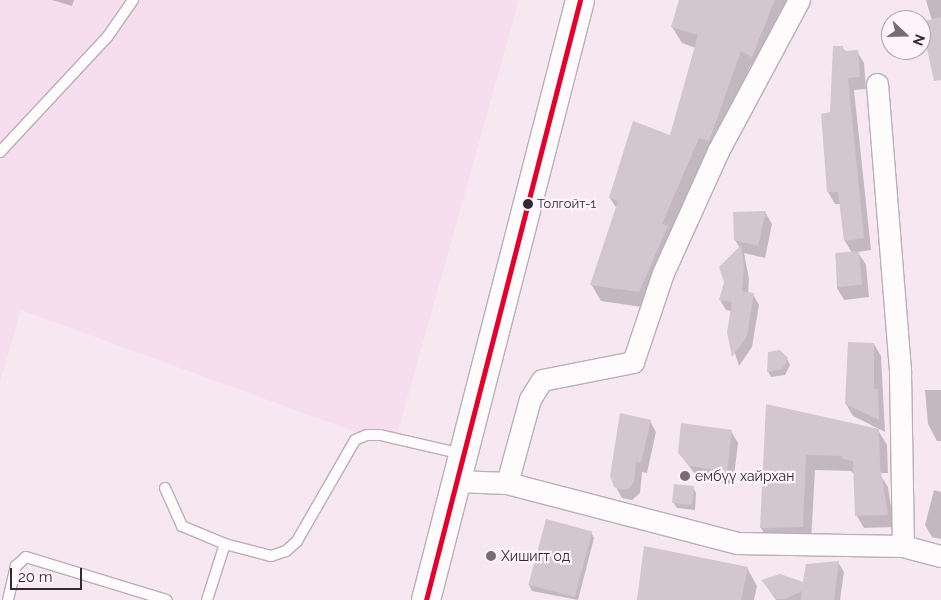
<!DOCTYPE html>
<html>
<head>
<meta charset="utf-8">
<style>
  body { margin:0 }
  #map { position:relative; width:941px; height:600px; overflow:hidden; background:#f6e7f1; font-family:Raleway,sans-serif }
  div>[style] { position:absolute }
  .built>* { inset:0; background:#f7deee }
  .shadow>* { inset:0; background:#0003 }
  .building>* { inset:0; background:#d4c6cf; transform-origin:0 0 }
  .roads { filter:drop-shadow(1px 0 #baafb7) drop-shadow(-1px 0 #baafb7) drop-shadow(0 1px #baafb7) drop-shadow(0 -1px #baafb7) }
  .lane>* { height:10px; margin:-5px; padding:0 5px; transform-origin:5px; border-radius:5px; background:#fefbfd }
  .street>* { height:21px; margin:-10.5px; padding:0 10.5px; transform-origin:10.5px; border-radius:10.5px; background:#fefbfd }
  .secondary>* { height:28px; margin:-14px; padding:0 14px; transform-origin:14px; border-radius:14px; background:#fefbfd }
  .bus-1>* { height:5px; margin:-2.5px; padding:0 2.5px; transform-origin:2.5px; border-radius:2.5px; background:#e4002b }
  .dots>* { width:14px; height:14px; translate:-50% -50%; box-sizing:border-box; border:2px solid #fef3fb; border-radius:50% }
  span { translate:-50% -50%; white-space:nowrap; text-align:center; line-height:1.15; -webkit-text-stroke:4.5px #fef3fb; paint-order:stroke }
  .bus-label { font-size:13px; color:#332930 }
  .left { translate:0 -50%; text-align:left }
  .poi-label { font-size:14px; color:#332930 }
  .north { position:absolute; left:881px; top:10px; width:50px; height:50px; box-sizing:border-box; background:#fef3fb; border:1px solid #ada2aa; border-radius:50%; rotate:111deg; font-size:14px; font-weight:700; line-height:20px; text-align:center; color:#332930 }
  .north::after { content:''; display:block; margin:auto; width:18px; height:22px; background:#776c74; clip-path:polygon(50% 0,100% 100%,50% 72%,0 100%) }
  .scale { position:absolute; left:10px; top:568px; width:72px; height:22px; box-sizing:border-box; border:2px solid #332930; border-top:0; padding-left:6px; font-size:15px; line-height:18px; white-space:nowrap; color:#332930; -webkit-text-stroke:4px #fef3fb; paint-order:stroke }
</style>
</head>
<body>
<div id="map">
  <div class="built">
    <i style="clip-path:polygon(0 0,519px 0,394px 446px,21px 310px,0 382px)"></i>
  </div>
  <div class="shadow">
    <i style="clip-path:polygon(52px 0,74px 0,72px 6px)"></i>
    <i style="clip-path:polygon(681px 0,791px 0,761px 73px,750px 66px,721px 153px,649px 308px,601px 301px,591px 284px,617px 209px,610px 198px,671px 137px,696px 48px,682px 43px,672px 27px)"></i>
    <i style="clip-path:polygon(926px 0,941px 0,941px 65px,929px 55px,921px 24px,932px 21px)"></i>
    <i style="clip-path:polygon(842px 47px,846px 52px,857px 51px,864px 63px,866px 89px,854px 90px,871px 250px,858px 252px,866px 265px,869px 297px,844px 300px,837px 288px,836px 254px,852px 253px,845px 241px,841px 204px,835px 204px,828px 192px,822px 115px,832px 113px)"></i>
    <i style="clip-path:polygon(765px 212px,772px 224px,765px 258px,744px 253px,749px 279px,748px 294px,753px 294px,759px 305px,752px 347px,739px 366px,728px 332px,732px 311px,726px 310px,720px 300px,740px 248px,735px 240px)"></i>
    <i style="clip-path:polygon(874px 344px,881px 356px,885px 432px,853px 416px,846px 404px)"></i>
    <i style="clip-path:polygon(787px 359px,790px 365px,785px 375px,771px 377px,768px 371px)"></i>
    <i style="clip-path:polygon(925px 390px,941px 390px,941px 441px,937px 441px,928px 424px)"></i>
    <i style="clip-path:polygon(767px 405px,878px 430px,887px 445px,888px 473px,879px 473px,888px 487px,894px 527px,864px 528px,857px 516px,855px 475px,851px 471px,815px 470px,811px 542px,770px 543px,761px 528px)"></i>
    <i style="clip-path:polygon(621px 415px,650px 421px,656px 432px,647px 473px,642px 472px,640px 493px,632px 500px,622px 498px,612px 480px)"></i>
    <i style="clip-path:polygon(731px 431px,738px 443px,733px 484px,698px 478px,679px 453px)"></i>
    <i style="clip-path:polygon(693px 487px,696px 493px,695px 510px,677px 508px,673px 502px)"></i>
    <i style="clip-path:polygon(934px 490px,941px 492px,941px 539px,932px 537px,925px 525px)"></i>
    <i style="clip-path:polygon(591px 532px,594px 538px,578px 600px,532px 591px,529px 585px)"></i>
    <i style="clip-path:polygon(838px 562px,844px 572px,840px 600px,776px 600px,763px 581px,804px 583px)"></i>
    <i style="clip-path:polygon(747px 568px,757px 586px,754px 600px,638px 600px)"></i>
  </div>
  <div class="building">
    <i style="clip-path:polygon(679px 0,775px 0,752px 57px,741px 51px,709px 141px,699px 138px,662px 224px,668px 226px,639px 292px,590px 285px,618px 201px,609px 198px,633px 121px,670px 135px,698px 35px,671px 27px)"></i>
    <i style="clip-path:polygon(941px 17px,941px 80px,934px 81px,921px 22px)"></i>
    <i style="clip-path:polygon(833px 46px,843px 46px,844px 51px,858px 50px,860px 77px,848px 78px,864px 238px,844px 241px,838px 192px,827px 192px,821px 114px,830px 112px)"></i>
    <i style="clip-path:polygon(766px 211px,758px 246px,734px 240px,733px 212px)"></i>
    <i style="clip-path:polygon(741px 245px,744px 267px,742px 291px,754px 293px,747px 336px,732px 357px,727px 332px,732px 302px,719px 300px,724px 282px,719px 267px)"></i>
    <i style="left:859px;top:251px;width:34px;height:24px;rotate:85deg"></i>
    <i style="clip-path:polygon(848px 342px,874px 343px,874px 389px,878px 389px,879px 420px,845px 404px)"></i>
    <i style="clip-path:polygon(780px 350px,788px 358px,785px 365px,782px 369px,767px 372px,768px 352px)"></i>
    <i style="clip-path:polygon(766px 404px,879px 429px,880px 466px,888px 515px,855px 516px,853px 461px,842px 459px,843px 456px,806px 455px,803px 527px,760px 528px)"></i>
    <i style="clip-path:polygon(620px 413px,651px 420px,641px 463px,636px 462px,634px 481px,630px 488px,622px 490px,614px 487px,610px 476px)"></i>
    <i style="clip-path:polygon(681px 423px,732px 430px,727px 472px,690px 466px,678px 453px)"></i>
    <i style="left:674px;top:484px;width:20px;height:19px;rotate:6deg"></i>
    <i style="left:546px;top:519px;width:48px;height:68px;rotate:15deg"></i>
    <i style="clip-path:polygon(644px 546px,748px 567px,741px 600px,637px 600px)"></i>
    <i style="clip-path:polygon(839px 561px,834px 600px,801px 600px,802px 591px,785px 599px,777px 599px,761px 580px,780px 574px,803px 582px,806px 564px)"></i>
  </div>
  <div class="roads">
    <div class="lane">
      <i style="left:0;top:152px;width:158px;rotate:-47deg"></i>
      <i style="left:108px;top:36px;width:44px;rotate:-55.2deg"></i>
      <i style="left:165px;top:488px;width:42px;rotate:65.9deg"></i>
      <i style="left:182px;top:526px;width:47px;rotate:22.7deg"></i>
      <i style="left:8px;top:600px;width:35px;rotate:-77deg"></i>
      <i style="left:16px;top:566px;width:13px;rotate:-42deg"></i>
      <i style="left:26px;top:557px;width:147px;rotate:17deg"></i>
      <i style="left:207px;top:600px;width:59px;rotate:-72.2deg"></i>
      <i style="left:225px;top:544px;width:48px;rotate:14.6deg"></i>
      <i style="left:271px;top:556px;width:16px;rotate:-18deg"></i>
      <i style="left:286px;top:551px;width:15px;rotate:-42deg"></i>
      <i style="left:297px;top:541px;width:116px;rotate:-60.1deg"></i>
      <i style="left:355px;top:440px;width:13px;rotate:-23deg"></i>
      <i style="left:367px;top:435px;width:13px"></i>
      <i style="left:380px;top:435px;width:84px;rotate:13deg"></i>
    </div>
    <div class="street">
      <i style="left:877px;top:84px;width:290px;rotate:85.4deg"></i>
      <i style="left:900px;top:373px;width:173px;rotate:89deg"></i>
      <i style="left:456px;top:481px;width:51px;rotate:2.2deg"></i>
      <i style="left:507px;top:483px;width:238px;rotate:14.6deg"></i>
      <i style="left:737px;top:543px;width:166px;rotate:1deg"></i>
      <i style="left:903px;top:546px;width:39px;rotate:15deg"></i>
      <i style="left:507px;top:483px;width:87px;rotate:-74.7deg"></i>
      <i style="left:530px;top:399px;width:22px;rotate:-58deg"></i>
      <i style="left:542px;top:380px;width:93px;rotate:-11.2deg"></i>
      <i style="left:633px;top:362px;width:94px;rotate:-71.4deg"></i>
      <i style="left:663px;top:273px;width:134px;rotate:-65.7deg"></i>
      <i style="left:718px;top:151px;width:171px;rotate:-61.8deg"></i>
    </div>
    <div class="secondary">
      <i style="left:426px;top:600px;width:619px;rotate:-75.6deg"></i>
    </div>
  </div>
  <div class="bus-1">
    <i style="left:426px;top:600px;width:619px;rotate:-75.6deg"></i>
  </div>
  <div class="dots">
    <i style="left:528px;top:204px;background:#332930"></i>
    <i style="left:685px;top:476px;background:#776c74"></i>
    <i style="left:491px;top:556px;background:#776c74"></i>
  </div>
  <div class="bus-label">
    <span class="left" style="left:537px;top:204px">Толгойт-1</span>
  </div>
  <div class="poi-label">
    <span class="left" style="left:695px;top:476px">ембүү хайрхан</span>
    <span class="left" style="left:501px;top:556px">Хишигт од</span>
  </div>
  <div class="north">N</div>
  <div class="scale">20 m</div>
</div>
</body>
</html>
